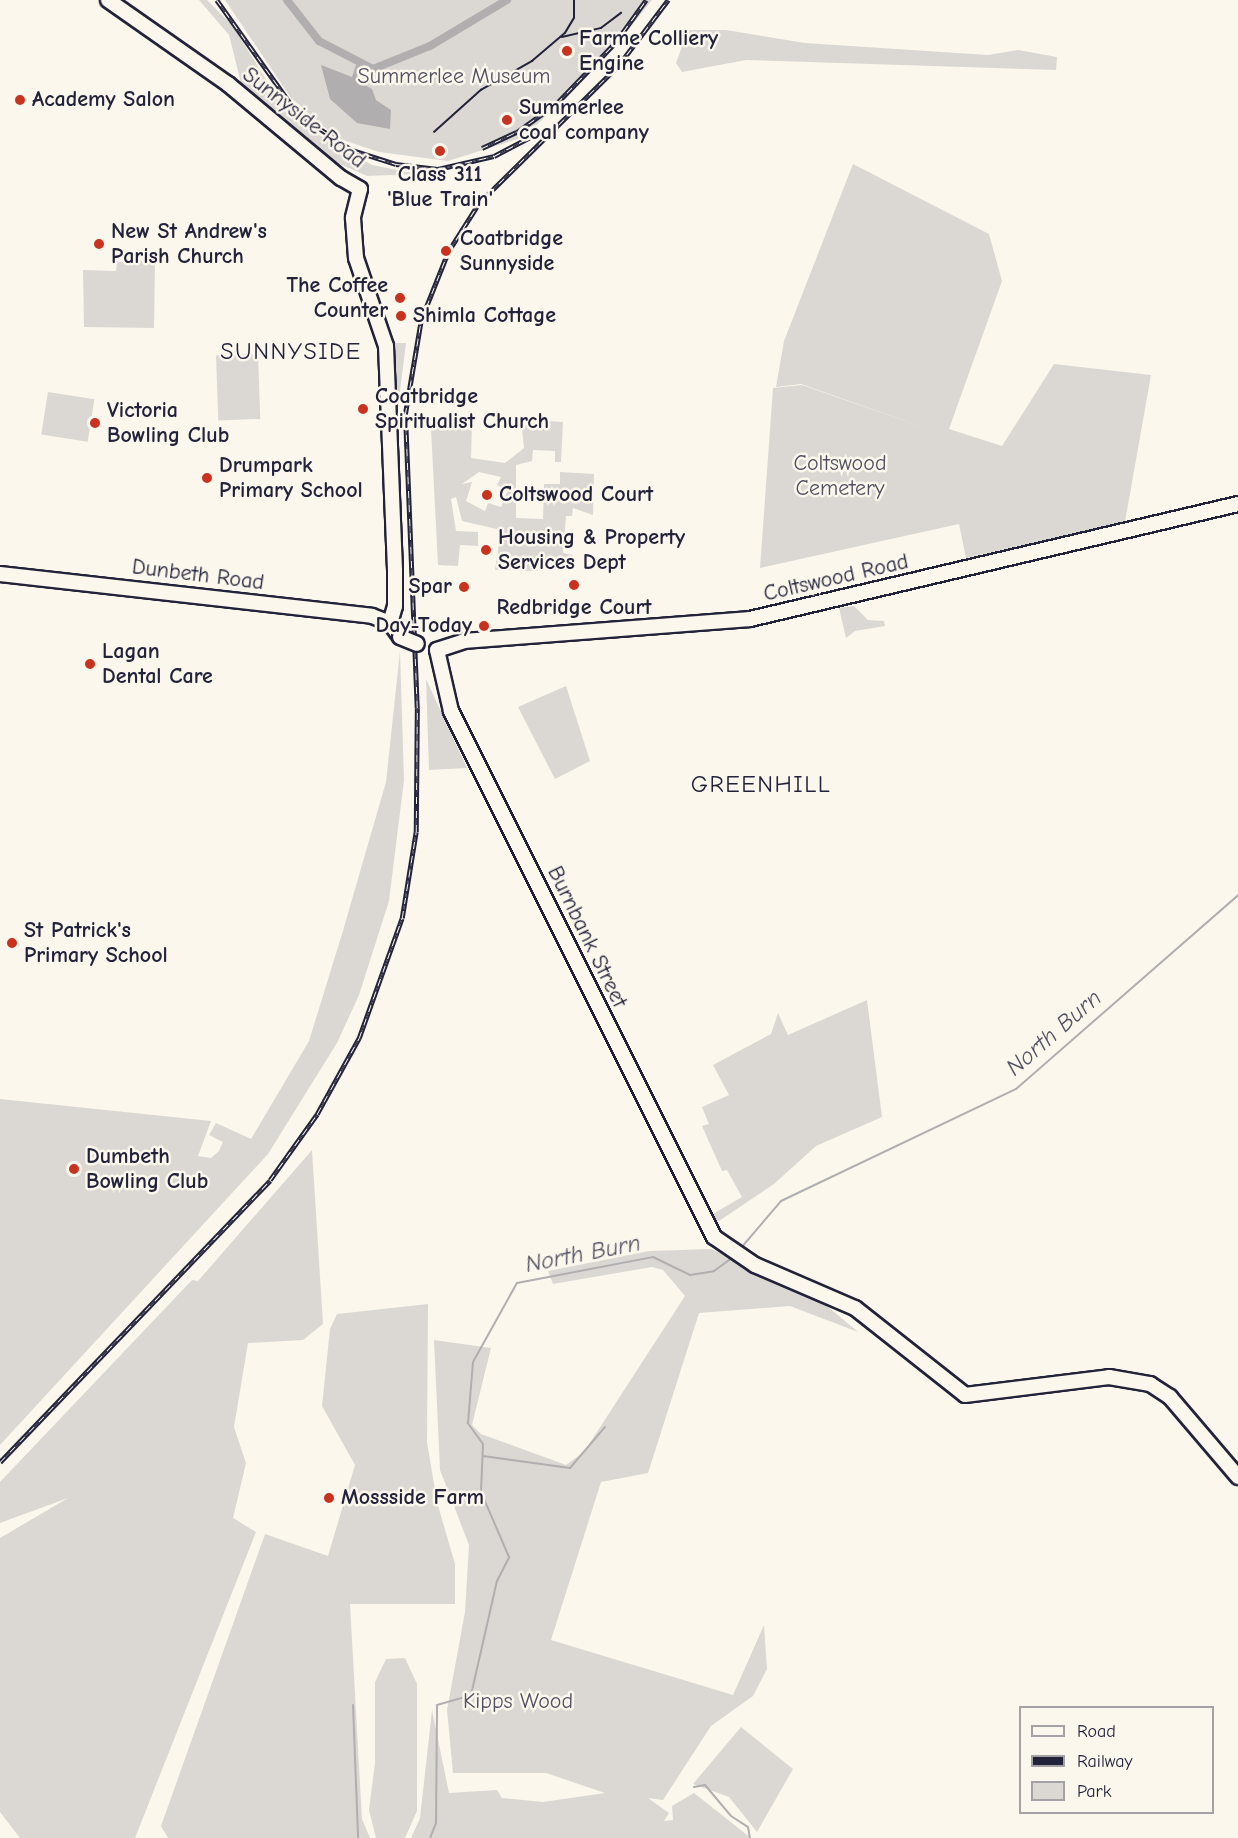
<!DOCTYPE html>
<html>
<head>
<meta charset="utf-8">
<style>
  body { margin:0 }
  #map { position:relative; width:1238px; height:1838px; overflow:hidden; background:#fbf7ec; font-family:"Comic Neue",sans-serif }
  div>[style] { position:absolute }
  .green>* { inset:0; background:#dbd8d3; transform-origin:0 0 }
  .water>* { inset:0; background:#b1aeb0 }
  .stream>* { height:2px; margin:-1px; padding:0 1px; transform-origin:1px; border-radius:1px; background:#b1aeb0 }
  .canal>* { height:8px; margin:-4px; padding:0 4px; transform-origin:4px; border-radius:4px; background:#b1aeb0 }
  .roads { filter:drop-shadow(2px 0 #22223b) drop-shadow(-2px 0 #22223b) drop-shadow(0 2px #22223b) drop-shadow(0 -2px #22223b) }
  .major>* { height:14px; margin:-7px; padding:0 7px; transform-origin:7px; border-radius:7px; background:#fbf7ec }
  .tram>* { height:1.5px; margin:-0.75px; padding:0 0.75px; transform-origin:0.75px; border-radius:0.75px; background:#22223b }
  .rail>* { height:4.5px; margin-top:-2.25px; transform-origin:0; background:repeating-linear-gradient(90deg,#fbf7ec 0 7px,#22223b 0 14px); box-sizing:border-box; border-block:2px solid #22223b }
  .bridges { filter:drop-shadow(2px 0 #22223b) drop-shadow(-2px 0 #22223b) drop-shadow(0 2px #22223b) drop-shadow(0 -2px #22223b) }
  .major-bridge>* { height:14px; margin:-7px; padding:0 7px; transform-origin:7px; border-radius:7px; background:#fbf7ec }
  .dots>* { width:16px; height:16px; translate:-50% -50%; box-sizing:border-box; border:3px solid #fbf7ec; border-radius:50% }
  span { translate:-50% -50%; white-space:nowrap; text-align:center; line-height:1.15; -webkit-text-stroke:5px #fbf7ec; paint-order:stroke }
  .poi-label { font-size:22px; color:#22223b; font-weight:700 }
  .left { translate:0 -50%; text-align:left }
  .right { translate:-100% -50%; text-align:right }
  .park-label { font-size:22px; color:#505061 }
  .street-label { font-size:22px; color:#22223b }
  .neighbourhood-label { font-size:24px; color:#22223b; letter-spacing:1.5px }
  .water-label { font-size:24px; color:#545364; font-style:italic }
  .legend { position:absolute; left:1019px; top:1706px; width:195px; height:108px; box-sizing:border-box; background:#fbf7ec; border:2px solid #a4a2a5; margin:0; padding:8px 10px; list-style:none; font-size:18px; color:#22223b }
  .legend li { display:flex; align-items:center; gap:12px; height:30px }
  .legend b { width:30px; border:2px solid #a4a2a5 }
</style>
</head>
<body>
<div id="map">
  <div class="green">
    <i style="clip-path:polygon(199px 0,207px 0,233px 26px,272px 89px,308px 129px,372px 165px,418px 174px,367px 176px,333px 161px,242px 87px,229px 35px)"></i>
    <i style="clip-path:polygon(225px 0,652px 0,603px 61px,524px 137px,448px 161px,379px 152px,337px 138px,291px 98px)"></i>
    <i style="clip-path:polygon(688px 30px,726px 30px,805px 43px,988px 55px,1018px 50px,1057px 57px,1056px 70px,746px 60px,682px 72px,676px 63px)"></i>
    <i style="clip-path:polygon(853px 164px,989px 234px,1002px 281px,949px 429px,1002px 446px,1054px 364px,1151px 375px,1125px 522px,966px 558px,959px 524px,760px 568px,773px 388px,802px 385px,934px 431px,801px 384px,776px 387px,784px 341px)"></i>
    <i style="clip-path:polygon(155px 260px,154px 328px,84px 327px,83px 270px,116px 271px,117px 262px)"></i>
    <i style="clip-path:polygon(395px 343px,406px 343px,397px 415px)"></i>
    <i style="left:258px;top:354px;width:65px;height:42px;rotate:88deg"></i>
    <i style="left:48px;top:392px;width:47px;height:43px;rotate:9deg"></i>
    <i style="clip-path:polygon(evenodd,448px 415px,466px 417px,472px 425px,471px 458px,505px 463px,524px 448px,522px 429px,531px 420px,563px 422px,561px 462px,555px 462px,555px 451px,533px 450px,532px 461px,516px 465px,516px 518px,543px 519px,544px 484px,560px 484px,560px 472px,594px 474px,593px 515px,573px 508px,572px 516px,566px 516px,563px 553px,573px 555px,572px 558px,564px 562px,539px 558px,538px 571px,495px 570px,501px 530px,462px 521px,456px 497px,451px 499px,456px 531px,478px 532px,478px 546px,460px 545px,458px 566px,438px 565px,431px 429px,448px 415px,479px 472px,501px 477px,497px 485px,508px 490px,501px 507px,488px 503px,485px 511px,466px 501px,472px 482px,462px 484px,479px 472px)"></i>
    <i style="clip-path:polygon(854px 606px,868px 620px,884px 621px,885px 626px,855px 631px,846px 638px,839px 608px)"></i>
    <i style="clip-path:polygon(400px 651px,404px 780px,389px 901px,359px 995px,337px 1043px,268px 1154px,0 1445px,0 1099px,211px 1121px,198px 1156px,211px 1158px,219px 1151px,223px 1142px,209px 1135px,216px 1123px,251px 1139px,309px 1041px,342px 934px,386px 782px)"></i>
    <i style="clip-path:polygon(426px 679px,467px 768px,429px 770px)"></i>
    <i style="clip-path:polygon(566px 686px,590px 761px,555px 779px,518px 707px)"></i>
    <i style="clip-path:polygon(867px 1000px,882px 1117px,816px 1146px,774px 1184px,719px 1221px,714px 1219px,711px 1215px,742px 1197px,727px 1170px,722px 1171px,702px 1126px,709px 1124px,702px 1107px,729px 1095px,713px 1065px,771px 1034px,778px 1013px,788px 1035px)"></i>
    <i style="clip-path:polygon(312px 1150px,323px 1324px,303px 1340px,248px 1343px,234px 1427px,246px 1463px,233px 1518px,256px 1532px,135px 1838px,20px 1838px,0 1812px,0 1538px,68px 1498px,0 1523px,0 1482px,192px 1280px,198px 1281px)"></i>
    <i style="clip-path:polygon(711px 1249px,814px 1295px,858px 1332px,790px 1306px,699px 1313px,648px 1473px,601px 1482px,551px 1640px,733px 1695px,764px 1625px,767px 1669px,753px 1696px,711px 1726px,663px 1800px,648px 1798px,669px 1813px,664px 1821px,673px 1820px,672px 1806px,694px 1793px,751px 1838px,411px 1838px,420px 1818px,432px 1710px,449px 1793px,497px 1790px,502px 1798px,543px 1802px,605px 1793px,546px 1773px,453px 1773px,447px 1710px,465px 1612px,469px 1545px,440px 1470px,434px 1340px,491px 1348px,472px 1425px,481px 1434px,566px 1465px,584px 1452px,685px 1296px,663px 1270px,652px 1267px,553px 1284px,548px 1271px,649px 1251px)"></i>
    <i style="clip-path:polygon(428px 1304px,427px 1442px,437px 1502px,455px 1564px,455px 1604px,350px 1604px,362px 1819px,370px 1838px,168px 1838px,161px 1826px,265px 1534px,328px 1556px,355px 1465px,322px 1406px,330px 1329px,337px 1314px)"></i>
    <i style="clip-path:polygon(405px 1658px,417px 1684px,417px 1811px,405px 1838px,376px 1838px,369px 1810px,375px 1763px,375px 1682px,386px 1659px)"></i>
    <i style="clip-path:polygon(741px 1727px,793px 1769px,757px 1832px,729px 1797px,693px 1784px)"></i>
  </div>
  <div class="water">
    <i style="clip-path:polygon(356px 65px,360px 66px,356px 80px,372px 89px,376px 100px,391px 110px,390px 129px,357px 123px,330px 99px,321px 65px,352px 77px)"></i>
  </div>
  <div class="stream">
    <i style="left:741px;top:1248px;width:62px;rotate:-49.6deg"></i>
    <i style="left:781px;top:1201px;width:260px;rotate:-25.5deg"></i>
    <i style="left:1016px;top:1089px;width:295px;rotate:-41.1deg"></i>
    <i style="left:483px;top:1456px;width:88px;rotate:7.9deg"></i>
    <i style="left:570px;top:1468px;width:54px;rotate:-49.5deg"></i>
    <i style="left:353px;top:1705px;width:133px;rotate:87.8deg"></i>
    <i style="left:694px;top:1787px;width:11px;rotate:-10deg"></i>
    <i style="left:705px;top:1785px;width:40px;rotate:50deg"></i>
    <i style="left:731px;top:1816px;width:20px;rotate:33deg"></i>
    <i style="left:748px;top:1827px;width:11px;rotate:80deg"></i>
    <i style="left:430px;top:1838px;width:16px;rotate:-68deg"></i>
    <i style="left:436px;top:1823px;width:118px;rotate:-89.5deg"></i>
    <i style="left:437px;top:1705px;width:35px;rotate:-16deg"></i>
    <i style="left:471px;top:1695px;width:117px;rotate:-77.2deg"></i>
    <i style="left:497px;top:1581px;width:27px;rotate:-63deg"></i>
    <i style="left:509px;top:1557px;width:71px;rotate:-113.3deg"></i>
    <i style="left:481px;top:1492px;width:48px;rotate:-87.6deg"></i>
    <i style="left:483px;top:1444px;width:26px;rotate:-126deg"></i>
    <i style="left:468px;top:1423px;width:61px;rotate:-85.3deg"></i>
    <i style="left:473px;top:1362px;width:90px;rotate:-60.9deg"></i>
    <i style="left:517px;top:1283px;width:138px;rotate:-10.8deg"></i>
    <i style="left:653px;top:1257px;width:41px;rotate:25.9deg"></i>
    <i style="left:690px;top:1275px;width:24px;rotate:-9deg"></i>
    <i style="left:714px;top:1271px;width:24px;rotate:-36deg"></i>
  </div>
  <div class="canal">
    <i style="left:287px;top:0;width:52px;rotate:52deg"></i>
    <i style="left:319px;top:41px;width:61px;rotate:27.4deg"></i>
    <i style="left:373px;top:69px;width:61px;rotate:-22deg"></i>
    <i style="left:430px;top:46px;width:90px;rotate:-30.9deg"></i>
  </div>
  <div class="roads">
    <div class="major">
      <i style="left:108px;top:0;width:146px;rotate:35deg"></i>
      <i style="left:228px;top:84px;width:147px;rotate:39.8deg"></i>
      <i style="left:341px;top:178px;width:22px;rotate:30deg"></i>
      <i style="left:360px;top:189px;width:30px;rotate:104deg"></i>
      <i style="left:353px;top:218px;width:40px;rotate:85.7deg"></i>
      <i style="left:356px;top:258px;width:93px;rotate:71.2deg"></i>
      <i style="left:386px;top:346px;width:225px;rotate:87.7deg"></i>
      <i style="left:395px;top:571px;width:35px;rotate:90deg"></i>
      <i style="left:395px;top:606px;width:18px;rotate:106deg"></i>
      <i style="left:390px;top:623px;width:17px;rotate:54deg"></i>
      <i style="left:0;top:574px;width:374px;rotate:6.4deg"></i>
      <i style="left:372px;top:616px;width:19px;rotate:21deg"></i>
      <i style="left:437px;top:650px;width:63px;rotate:77.1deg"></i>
      <i style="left:451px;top:711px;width:588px;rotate:63.43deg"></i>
      <i style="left:714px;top:1237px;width:50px;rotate:34.3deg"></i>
      <i style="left:755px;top:1265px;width:109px;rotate:23.3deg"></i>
      <i style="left:855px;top:1308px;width:140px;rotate:38.3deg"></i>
      <i style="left:965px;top:1395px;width:145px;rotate:-7.1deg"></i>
      <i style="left:1109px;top:1377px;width:42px;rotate:9.7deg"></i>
      <i style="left:1150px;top:1384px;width:24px;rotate:33deg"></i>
      <i style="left:1170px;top:1397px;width:105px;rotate:49.6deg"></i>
      <i style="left:437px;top:650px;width:28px;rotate:-18deg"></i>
      <i style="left:464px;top:641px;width:287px;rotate:-4.4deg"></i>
      <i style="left:750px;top:619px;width:501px;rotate:-13.26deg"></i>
    </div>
  </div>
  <div class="tram">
    <i style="left:562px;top:37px;width:40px;rotate:-13deg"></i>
    <i style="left:601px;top:28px;width:25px;rotate:-37deg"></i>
    <i style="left:434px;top:132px;width:63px;rotate:-41.8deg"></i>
    <i style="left:481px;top:90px;width:59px;rotate:-29.6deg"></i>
    <i style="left:532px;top:61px;width:43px;rotate:-40.3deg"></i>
    <i style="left:565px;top:33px;width:17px;rotate:-59deg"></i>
    <i style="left:574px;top:18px;width:18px;rotate:-90deg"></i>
  </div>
  <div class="rail">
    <i style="left:217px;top:0;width:140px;rotate:54.6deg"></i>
    <i style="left:298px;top:114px;width:65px;rotate:33.7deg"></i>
    <i style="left:352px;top:150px;width:46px;rotate:17.7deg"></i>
    <i style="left:396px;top:164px;width:42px;rotate:6.8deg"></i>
    <i style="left:438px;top:169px;width:57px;rotate:-13.1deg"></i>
    <i style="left:494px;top:156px;width:50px;rotate:-27.6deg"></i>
    <i style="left:518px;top:111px;width:17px;rotate:-40deg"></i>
    <i style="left:482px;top:148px;width:38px;rotate:-25deg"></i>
    <i style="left:517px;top:132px;width:49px;rotate:-35.9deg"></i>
    <i style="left:557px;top:103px;width:83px;rotate:-46deg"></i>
    <i style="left:615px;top:43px;width:53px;rotate:-54.2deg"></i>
    <i style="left:0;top:1462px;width:390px;rotate:-46.2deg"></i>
    <i style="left:270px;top:1180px;width:81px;rotate:-54.5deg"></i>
    <i style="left:317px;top:1114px;width:87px;rotate:-61.1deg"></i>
    <i style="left:359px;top:1038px;width:127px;rotate:-70.3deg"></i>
    <i style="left:402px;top:918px;width:87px;rotate:-80.8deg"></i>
    <i style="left:416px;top:832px;width:124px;rotate:-89.5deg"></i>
    <i style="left:417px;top:708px;width:293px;rotate:-92.3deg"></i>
    <i style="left:405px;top:415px;width:96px;rotate:-80.4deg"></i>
    <i style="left:421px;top:320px;width:73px;rotate:-68.3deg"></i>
    <i style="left:448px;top:252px;width:58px;rotate:-57.7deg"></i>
    <i style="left:479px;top:203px;width:195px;rotate:-44.6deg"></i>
    <i style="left:618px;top:66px;width:83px;rotate:-52.9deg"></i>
  </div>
  <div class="bridges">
    <div class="major-bridge">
      <i style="left:400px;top:637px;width:18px;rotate:22deg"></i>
    </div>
  </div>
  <div class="dots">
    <i style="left:567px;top:51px;background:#c8321e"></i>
    <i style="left:20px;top:100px;background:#c8321e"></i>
    <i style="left:507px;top:120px;background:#c8321e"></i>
    <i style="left:440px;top:151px;background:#c8321e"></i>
    <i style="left:99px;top:244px;background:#c8321e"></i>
    <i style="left:446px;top:251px;background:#c8321e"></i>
    <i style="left:400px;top:298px;background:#c8321e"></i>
    <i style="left:401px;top:316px;background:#c8321e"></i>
    <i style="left:363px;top:409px;background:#c8321e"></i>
    <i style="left:95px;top:423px;background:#c8321e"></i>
    <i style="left:207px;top:478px;background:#c8321e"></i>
    <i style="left:487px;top:495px;background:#c8321e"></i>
    <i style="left:486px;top:550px;background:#c8321e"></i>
    <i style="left:574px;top:585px;background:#c8321e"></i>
    <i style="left:464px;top:587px;background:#c8321e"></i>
    <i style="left:484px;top:626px;background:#c8321e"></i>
    <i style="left:90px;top:664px;background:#c8321e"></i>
    <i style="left:12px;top:943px;background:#c8321e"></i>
    <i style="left:74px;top:1169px;background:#c8321e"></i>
    <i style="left:329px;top:1498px;background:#c8321e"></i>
  </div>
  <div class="poi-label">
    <span class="left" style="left:579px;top:51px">Farme Colliery<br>Engine</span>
    <span class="left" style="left:32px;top:100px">Academy Salon</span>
    <span class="left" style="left:519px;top:120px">Summerlee<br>coal company</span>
    <span style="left:440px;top:187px">Class 311<br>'Blue Train'</span>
    <span class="left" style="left:111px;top:244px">New St Andrew's<br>Parish Church</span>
    <span class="left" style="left:460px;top:251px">Coatbridge<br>Sunnyside</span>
    <span class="right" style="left:388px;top:298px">The Coffee<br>Counter</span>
    <span class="left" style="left:413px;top:316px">Shimla Cottage</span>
    <span class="left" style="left:375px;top:409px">Coatbridge<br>Spiritualist Church</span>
    <span class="left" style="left:107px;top:423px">Victoria<br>Bowling Club</span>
    <span class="left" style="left:219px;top:478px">Drumpark<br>Primary School</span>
    <span class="left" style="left:499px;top:495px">Coltswood Court</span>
    <span class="left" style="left:498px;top:550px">Housing &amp; Property<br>Services Dept</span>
    <span class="right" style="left:452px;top:587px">Spar</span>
    <span style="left:574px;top:608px">Redbridge Court</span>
    <span class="right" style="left:472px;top:626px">Day-Today</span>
    <span class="left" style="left:102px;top:664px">Lagan<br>Dental Care</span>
    <span class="left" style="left:24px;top:943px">St Patrick's<br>Primary School</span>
    <span class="left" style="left:86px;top:1169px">Dumbeth<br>Bowling Club</span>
    <span class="left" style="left:341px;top:1498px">Mossside Farm</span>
  </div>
  <div class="park-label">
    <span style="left:454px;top:77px">Summerlee Museum</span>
    <span style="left:840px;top:476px">Coltswood<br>Cemetery</span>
    <span style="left:518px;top:1702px">Kipps Wood</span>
  </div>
  <div class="street-label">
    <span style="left:304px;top:118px;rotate:38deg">Sunnyside Road</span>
    <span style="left:198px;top:575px;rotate:7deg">Dunbeth Road</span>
    <span style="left:836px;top:578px;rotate:-13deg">Coltswood Road</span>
    <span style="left:587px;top:937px;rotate:64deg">Burnbank Street</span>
  </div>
  <div class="neighbourhood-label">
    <span style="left:291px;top:352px">SUNNYSIDE</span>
    <span style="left:761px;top:785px">GREENHILL</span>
  </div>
  <div class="water-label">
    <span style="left:1054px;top:1033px;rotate:-41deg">North Burn</span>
    <span style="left:583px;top:1254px;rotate:-11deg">North Burn</span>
  </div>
  <ul class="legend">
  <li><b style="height:8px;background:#fbf7ec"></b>Road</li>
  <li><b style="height:8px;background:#22223b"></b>Railway</li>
  <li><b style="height:16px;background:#dbd8d3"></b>Park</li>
  </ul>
</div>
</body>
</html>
